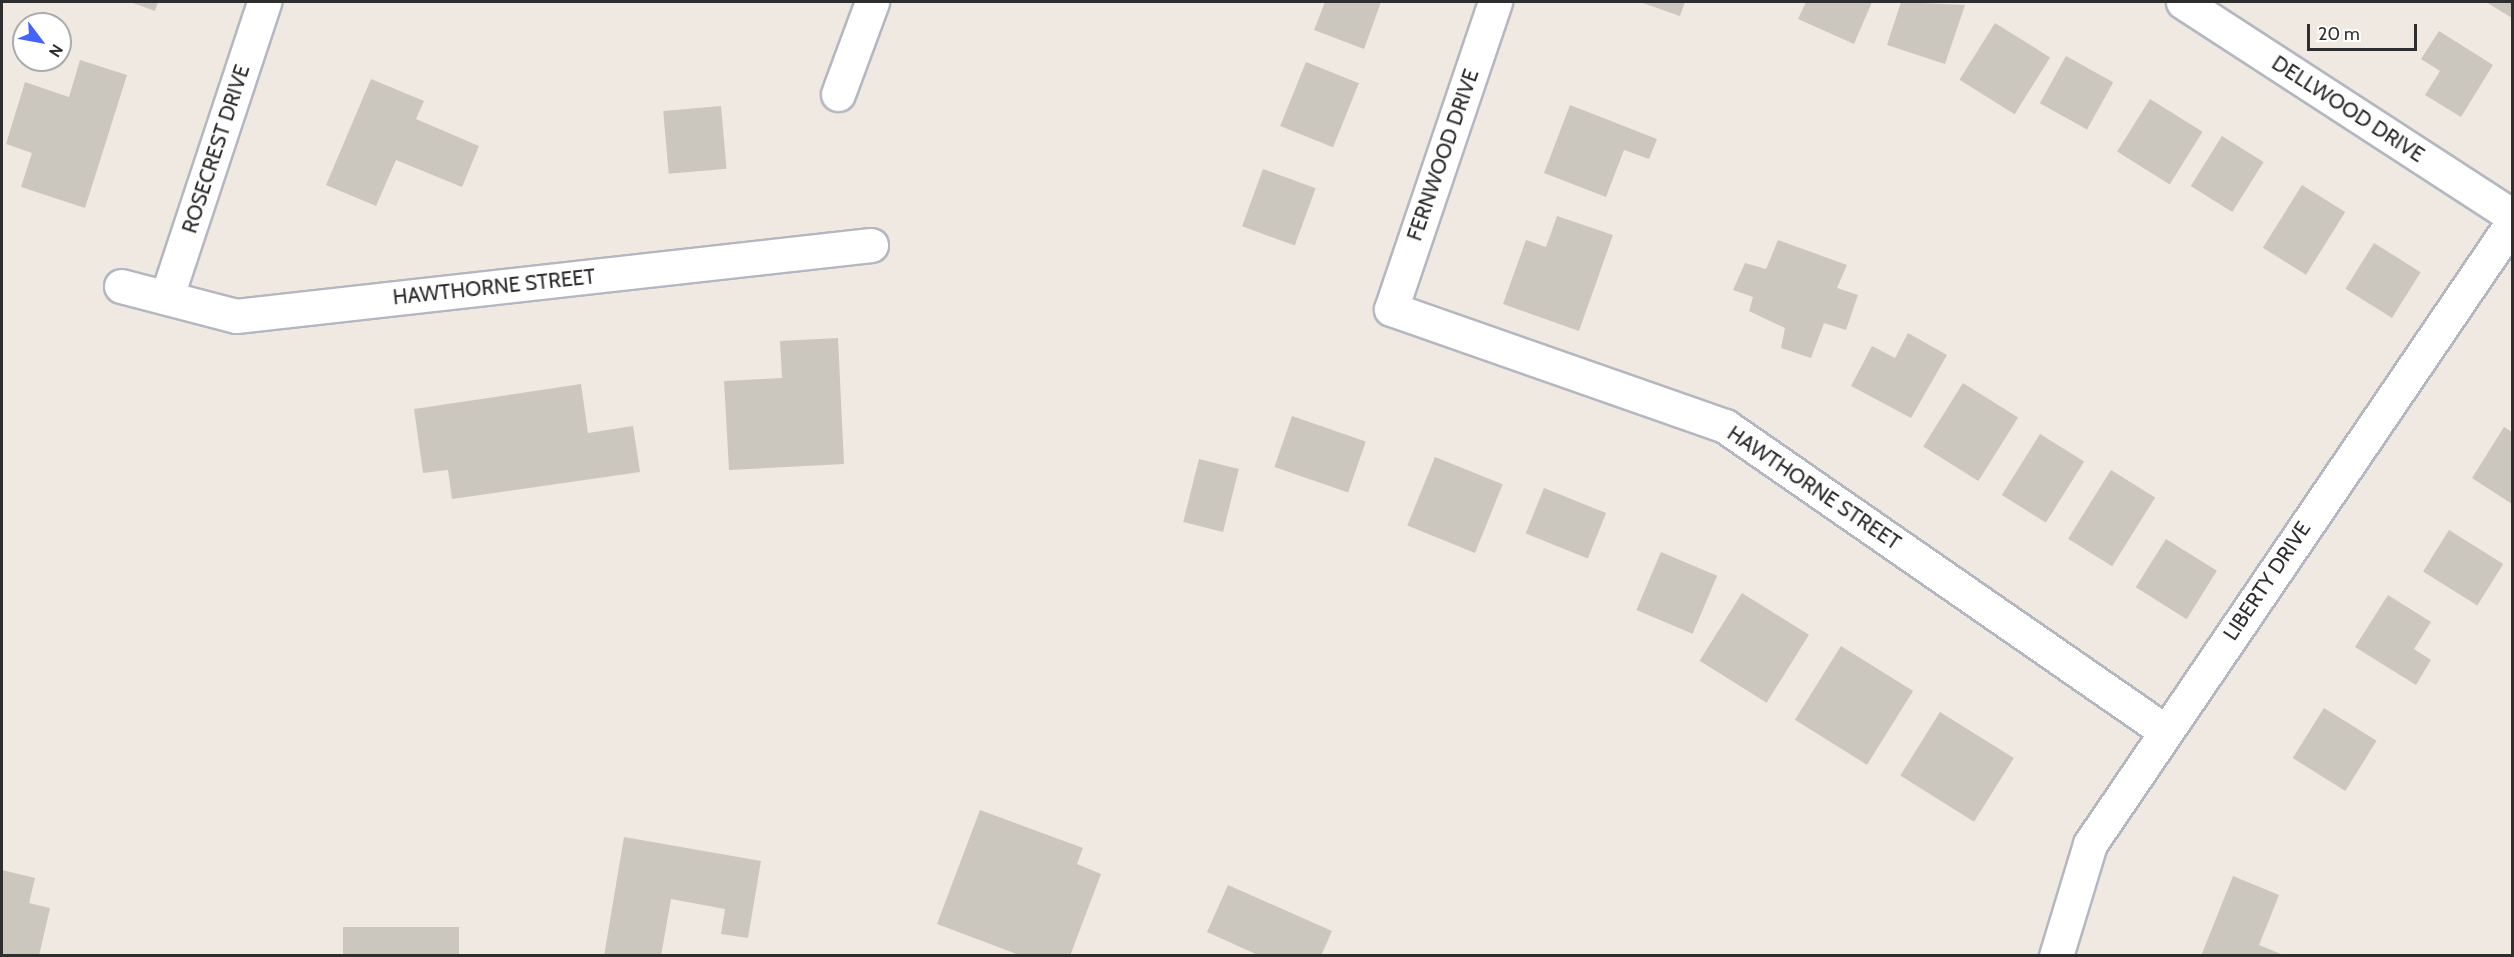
<!DOCTYPE html>
<html>
<head>
<meta charset="utf-8">
<style>
  body { margin:0 }
  #map { position:relative; width:2514px; height:957px; overflow:hidden; background:#efe9e1; font-family:Cabin,sans-serif }
  div>[style] { position:absolute }
  .building>* { inset:0; background:#cbc7bf; transform-origin:0 0 }
  .roads { filter:drop-shadow(2px 0 #b4b7c1) drop-shadow(-2px 0 #b4b7c1) drop-shadow(0 2px #b4b7c1) drop-shadow(0 -2px #b4b7c1) }
  .minor>* { height:33px; margin:-16.5px; padding:0 16.5px; transform-origin:16.5px; border-radius:16.5px; background:#fff }
  span { translate:-50% -50%; white-space:nowrap; text-align:center; line-height:1.15; -webkit-text-stroke:5px #fff; paint-order:stroke }
  .street-label { font-size:21px; color:#2e2e2e }
  .frame { position:absolute; inset:0; border:3px solid #2e2e2e; pointer-events:none }
  .north { position:absolute; left:12px; top:12px; width:60px; height:60px; box-sizing:border-box; background:#fff; border:2px solid #ababab; border-radius:50%; rotate:122deg; font-size:16px; font-weight:700; line-height:24px; text-align:center; color:#2e2e2e }
  .north::after { content:''; display:block; margin:auto; width:21px; height:27px; background:#4264fb; clip-path:polygon(50% 0,100% 100%,50% 72%,0 100%) }
  .scale { position:absolute; left:2307px; top:24px; width:110px; height:27px; box-sizing:border-box; border:3px solid #2e2e2e; border-top:0; padding-left:8px; font-size:18px; line-height:21px; white-space:nowrap; color:#2e2e2e; -webkit-text-stroke:4px #fff; paint-order:stroke }
</style>
</head>
<body>
<div id="map">
  <div class="building">
    <i style="clip-path:polygon(130px 2px,158px 2px,155px 11px)"></i>
    <i style="clip-path:polygon(1325px 2px,1381px 2px,1364px 49px,1314px 30px)"></i>
    <i style="clip-path:polygon(1640px 2px,1685px 2px,1680px 16px)"></i>
    <i style="clip-path:polygon(1806px 2px,1872px 2px,1854px 44px,1798px 19px)"></i>
    <i style="clip-path:polygon(1901px 2px,1965px 5px,1945px 64px,1887px 45px)"></i>
    <i style="clip-path:polygon(2486px 2px,2512px 2px,2512px 18px)"></i>
    <i style="left:1995px;top:23px;width:65px;height:67px;rotate:32deg"></i>
    <i style="clip-path:polygon(2439px 31px,2493px 65px,2461px 117px,2425px 95px,2440px 71px,2421px 59px)"></i>
    <i style="left:2066px;top:56px;width:54px;height:54px;rotate:29deg"></i>
    <i style="clip-path:polygon(80px 60px,127px 75px,85px 208px,21px 187px,32px 153px,6px 144px,25px 82px,69px 97px)"></i>
    <i style="left:1306px;top:62px;width:57px;height:69px;rotate:22deg"></i>
    <i style="clip-path:polygon(371px 79px,424px 101px,416px 119px,479px 146px,462px 187px,396px 160px,376px 206px,326px 185px)"></i>
    <i style="left:2150px;top:99px;width:62px;height:62px;rotate:32deg"></i>
    <i style="clip-path:polygon(1570px 105px,1657px 139px,1649px 159px,1624px 150px,1606px 197px,1544px 173px)"></i>
    <i style="left:721px;top:106px;width:63px;height:58px;rotate:85deg"></i>
    <i style="left:2222px;top:136px;width:49px;height:59px;rotate:32deg"></i>
    <i style="left:1263px;top:169px;width:56px;height:61px;rotate:20deg"></i>
    <i style="left:2302px;top:185px;width:51px;height:74px;rotate:32deg"></i>
    <i style="clip-path:polygon(1557px 216px,1613px 235px,1579px 331px,1503px 304px,1526px 240px,1546px 247px)"></i>
    <i style="clip-path:polygon(1778px 240px,1847px 265px,1837px 288px,1858px 295px,1846px 330px,1824px 323px,1811px 358px,1781px 348px,1785px 328px,1749px 311px,1753px 297px,1733px 290px,1745px 263px,1766px 269px)"></i>
    <i style="left:2374px;top:243px;width:55px;height:54px;rotate:32deg"></i>
    <i style="clip-path:polygon(1908px 333px,1947px 355px,1911px 418px,1851px 386px,1872px 346px,1895px 358px)"></i>
    <i style="clip-path:polygon(838px 338px,844px 464px,729px 470px,724px 381px,782px 378px,780px 341px)"></i>
    <i style="left:1963px;top:383px;width:65px;height:75px;rotate:32deg"></i>
    <i style="clip-path:polygon(581px 384px,588px 433px,633px 426px,640px 472px,452px 499px,448px 470px,423px 473px,414px 409px)"></i>
    <i style="left:1292px;top:416px;width:78px;height:54px;rotate:19deg"></i>
    <i style="clip-path:polygon(2504px 427px,2512px 432px,2512px 504px,2472px 478px)"></i>
    <i style="left:2040px;top:434px;width:52px;height:72px;rotate:32deg"></i>
    <i style="left:1435px;top:457px;width:73px;height:74px;rotate:22deg"></i>
    <i style="left:1199px;top:459px;width:41px;height:65px;rotate:14deg"></i>
    <i style="left:2111px;top:470px;width:52px;height:81px;rotate:32deg"></i>
    <i style="left:1544px;top:488px;width:67px;height:49px;rotate:22deg"></i>
    <i style="left:2449px;top:530px;width:64px;height:49px;rotate:32deg"></i>
    <i style="left:2166px;top:539px;width:60px;height:57px;rotate:32deg"></i>
    <i style="left:1661px;top:552px;width:61px;height:63px;rotate:23deg"></i>
    <i style="left:1742px;top:593px;width:79px;height:80px;rotate:32deg"></i>
    <i style="clip-path:polygon(2388px 595px,2431px 622px,2414px 649px,2431px 660px,2416px 685px,2355px 647px)"></i>
    <i style="left:1841px;top:646px;width:85px;height:87px;rotate:32deg"></i>
    <i style="left:2324px;top:708px;width:62px;height:59px;rotate:32deg"></i>
    <i style="left:1940px;top:712px;width:87px;height:75px;rotate:32deg"></i>
    <i style="clip-path:polygon(980px 810px,1083px 848px,1077px 864px,1101px 874px,1070px 956px,1022px 956px,937px 924px)"></i>
    <i style="clip-path:polygon(624px 837px,761px 861px,748px 938px,721px 934px,725px 909px,671px 899px,661px 956px,604px 956px)"></i>
    <i style="clip-path:polygon(2px 870px,35px 878px,29px 903px,50px 908px,39px 956px,2px 956px)"></i>
    <i style="clip-path:polygon(2233px 876px,2279px 895px,2259px 945px,2286px 956px,2201px 956px)"></i>
    <i style="clip-path:polygon(1228px 885px,1332px 931px,1321px 956px,1260px 956px,1207px 932px)"></i>
    <i style="left:459px;top:927px;width:29px;height:116px;rotate:90deg"></i>
  </div>
  <div class="roads">
    <div class="minor">
      <i style="left:1495px;top:2px;width:324px;rotate:108.7deg"></i>
      <i style="left:1391px;top:309px;width:354px;rotate:19.3deg"></i>
      <i style="left:1725px;top:426px;width:535px;rotate:34.73deg"></i>
      <i style="left:2183px;top:2px;width:392px;rotate:33deg"></i>
      <i style="left:838px;top:94px;width:98px;rotate:-69.7deg"></i>
      <i style="left:121px;top:286px;width:119px;rotate:14.6deg"></i>
      <i style="left:236px;top:316px;width:639px;rotate:-6.38deg"></i>
      <i style="left:167px;top:296px;width:310px;rotate:-71.7deg"></i>
      <i style="left:2056px;top:956px;width:117px;rotate:-73.1deg"></i>
      <i style="left:2090px;top:844px;width:751px;rotate:-55.8deg"></i>
    </div>
  </div>
  <div class="street-label">
    <span style="left:2348px;top:109px;rotate:33deg">DELLWOOD DRIVE</span>
    <span style="left:216px;top:149px;rotate:-72deg">ROSECREST DRIVE</span>
    <span style="left:1443px;top:155px;rotate:-71deg">FERNWOOD DRIVE</span>
    <span style="left:494px;top:287px;rotate:-6deg">HAWTHORNE STREET</span>
    <span style="left:1814px;top:488px;rotate:34deg">HAWTHORNE STREET</span>
    <span style="left:2267px;top:581px;rotate:-56deg">LIBERTY DRIVE</span>
  </div>
  <div class="frame"></div>
  <div class="north">N</div>
  <div class="scale">20 m</div>
</div>
</body>
</html>
